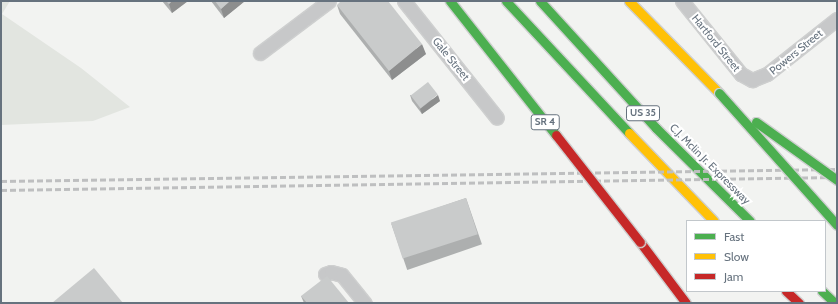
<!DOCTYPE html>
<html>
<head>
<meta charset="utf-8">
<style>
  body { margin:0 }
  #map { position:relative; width:838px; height:304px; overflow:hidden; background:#f2f3f1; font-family:Cabin,sans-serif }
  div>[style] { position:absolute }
  .green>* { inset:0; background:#e2e5e0 }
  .roads { filter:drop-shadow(1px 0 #cecfcf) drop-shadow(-1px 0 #cecfcf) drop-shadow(0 1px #cecfcf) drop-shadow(0 -1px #cecfcf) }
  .street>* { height:13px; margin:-6.5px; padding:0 6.5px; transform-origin:6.5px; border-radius:6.5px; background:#c7c8c9 }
  .fast>* { height:9px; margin:-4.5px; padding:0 4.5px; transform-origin:4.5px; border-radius:4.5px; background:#4caf50 }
  .slow>* { height:9px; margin:-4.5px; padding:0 4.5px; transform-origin:4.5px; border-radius:4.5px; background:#ffc107 }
  .jam>* { height:9px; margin:-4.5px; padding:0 4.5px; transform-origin:4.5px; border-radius:4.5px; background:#c62828 }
  .rail>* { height:3px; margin-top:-1.5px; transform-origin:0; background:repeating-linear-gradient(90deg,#bebfc0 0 6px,transparent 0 9px) }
  .bridges { filter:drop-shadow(1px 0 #cecfcf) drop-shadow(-1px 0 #cecfcf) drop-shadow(0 1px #cecfcf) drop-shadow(0 -1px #cecfcf) }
  .fast-bridge>* { height:9px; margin:-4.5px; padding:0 4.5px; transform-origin:4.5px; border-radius:4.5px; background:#4caf50 }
  .jam-bridge>* { height:9px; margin:-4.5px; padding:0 4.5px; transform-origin:4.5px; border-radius:4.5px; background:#c62828 }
  .wall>* { inset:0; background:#adafaf; transform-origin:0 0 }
  .shaded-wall>* { inset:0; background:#8d8e8e }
  .building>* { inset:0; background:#c9cbcb; transform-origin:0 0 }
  span { translate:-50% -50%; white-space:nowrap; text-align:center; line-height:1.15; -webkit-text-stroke:4px #fff; paint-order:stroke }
  .shield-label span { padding:1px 3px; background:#fff; border:1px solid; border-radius:3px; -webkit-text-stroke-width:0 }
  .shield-label { font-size:10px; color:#66727e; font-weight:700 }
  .street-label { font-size:11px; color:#66727e }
  .frame { position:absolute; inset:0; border:2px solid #66727e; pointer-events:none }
  .legend { position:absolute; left:686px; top:220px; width:140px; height:72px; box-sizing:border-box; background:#fff; border:1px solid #c2c7cb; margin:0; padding:5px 7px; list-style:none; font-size:12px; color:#66727e }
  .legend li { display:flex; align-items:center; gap:8px; height:20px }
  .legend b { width:20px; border:1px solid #c2c7cb }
</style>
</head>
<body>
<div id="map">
  <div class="green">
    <i style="clip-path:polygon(1px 1px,10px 1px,2px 14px,81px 68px,130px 107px,93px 121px,1px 125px)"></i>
  </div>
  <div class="roads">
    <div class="street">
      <i style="left:404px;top:1px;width:149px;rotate:51.5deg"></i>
      <i style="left:682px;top:1px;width:94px;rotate:51.1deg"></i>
      <i style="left:741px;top:74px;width:13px;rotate:29deg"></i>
      <i style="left:752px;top:80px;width:16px;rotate:-22deg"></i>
      <i style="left:767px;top:74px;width:89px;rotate:-38.2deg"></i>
      <i style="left:260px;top:53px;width:86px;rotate:-37deg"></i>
      <i style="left:325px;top:274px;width:6px;rotate:-18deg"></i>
      <i style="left:331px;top:272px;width:11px;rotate:15deg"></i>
      <i style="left:342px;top:275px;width:36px;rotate:51deg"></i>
    </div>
    <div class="fast">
      <i style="left:506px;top:1px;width:180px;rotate:47deg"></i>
      <i style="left:540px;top:1px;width:172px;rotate:47.6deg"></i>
      <i style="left:656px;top:128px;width:132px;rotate:44.7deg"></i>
      <i style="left:822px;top:291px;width:18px;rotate:43deg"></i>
    </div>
    <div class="slow">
      <i style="left:629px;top:1px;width:129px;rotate:45.6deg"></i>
      <i style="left:629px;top:133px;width:122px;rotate:46deg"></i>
    </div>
    <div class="jam">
      <i style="left:640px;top:242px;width:76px;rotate:53deg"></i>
      <i style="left:786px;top:291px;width:18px;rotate:43deg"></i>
    </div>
  </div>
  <div class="rail">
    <i style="left:1px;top:181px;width:836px;rotate:-0.82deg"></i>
    <i style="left:1px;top:190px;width:836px;rotate:-0.89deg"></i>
  </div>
  <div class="bridges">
    <div class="fast-bridge">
      <i style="left:450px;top:1px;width:171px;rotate:51.7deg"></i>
      <i style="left:719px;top:93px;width:177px;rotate:48.2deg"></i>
      <i style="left:756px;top:122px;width:100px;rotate:35.6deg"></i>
    </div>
    <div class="jam-bridge">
      <i style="left:556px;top:135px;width:136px;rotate:51.9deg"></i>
    </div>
  </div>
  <div class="wall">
    <i style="clip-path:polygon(162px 1px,188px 1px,172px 13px)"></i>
    <i style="clip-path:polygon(211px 1px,245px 1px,224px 18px)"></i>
    <i style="clip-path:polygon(337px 5px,426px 54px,392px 80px,340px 14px)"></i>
    <i style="clip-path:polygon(410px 95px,440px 101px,422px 114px,412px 101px)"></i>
    <i style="left:466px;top:198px;width:49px;height:79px;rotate:71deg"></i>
    <i style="clip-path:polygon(301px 296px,349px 303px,304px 303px)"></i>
  </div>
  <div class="shaded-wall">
    <i style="clip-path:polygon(172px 1px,188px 1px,172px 13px,169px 4px)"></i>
    <i style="clip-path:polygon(230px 1px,245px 1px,224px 18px,221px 9px)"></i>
    <i style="clip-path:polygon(422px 44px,426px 54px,392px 80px,389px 71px)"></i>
    <i style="clip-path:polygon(438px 95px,440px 101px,422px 114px,420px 109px)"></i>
  </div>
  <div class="building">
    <i style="clip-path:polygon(166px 1px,172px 1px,169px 4px)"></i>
    <i style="clip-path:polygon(215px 1px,230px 1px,221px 9px)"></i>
    <i style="clip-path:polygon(341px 1px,388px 1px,422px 44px,389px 71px,337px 5px)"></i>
    <i style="left:428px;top:82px;width:16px;height:22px;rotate:52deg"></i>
    <i style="left:466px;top:198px;width:38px;height:79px;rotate:72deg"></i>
    <i style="clip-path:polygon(94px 268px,123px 303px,52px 303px)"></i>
    <i style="clip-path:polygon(327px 276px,349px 303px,307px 303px,301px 296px)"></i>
  </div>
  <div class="shield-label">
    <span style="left:643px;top:113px">US 35</span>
    <span style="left:545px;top:122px">SR 4</span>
  </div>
  <div class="street-label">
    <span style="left:716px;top:43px;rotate:51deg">Hartford Street</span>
    <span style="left:796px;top:52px;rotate:-39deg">Powers Street</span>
    <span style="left:451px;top:59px;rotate:51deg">Gale Street</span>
    <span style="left:710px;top:164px;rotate:45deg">C.J. Mclin Jr. Expressway</span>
  </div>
  <div class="frame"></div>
  <ul class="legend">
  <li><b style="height:5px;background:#4caf50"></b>Fast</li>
  <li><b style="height:5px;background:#ffc107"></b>Slow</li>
  <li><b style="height:5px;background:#c62828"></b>Jam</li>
  </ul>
</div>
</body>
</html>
